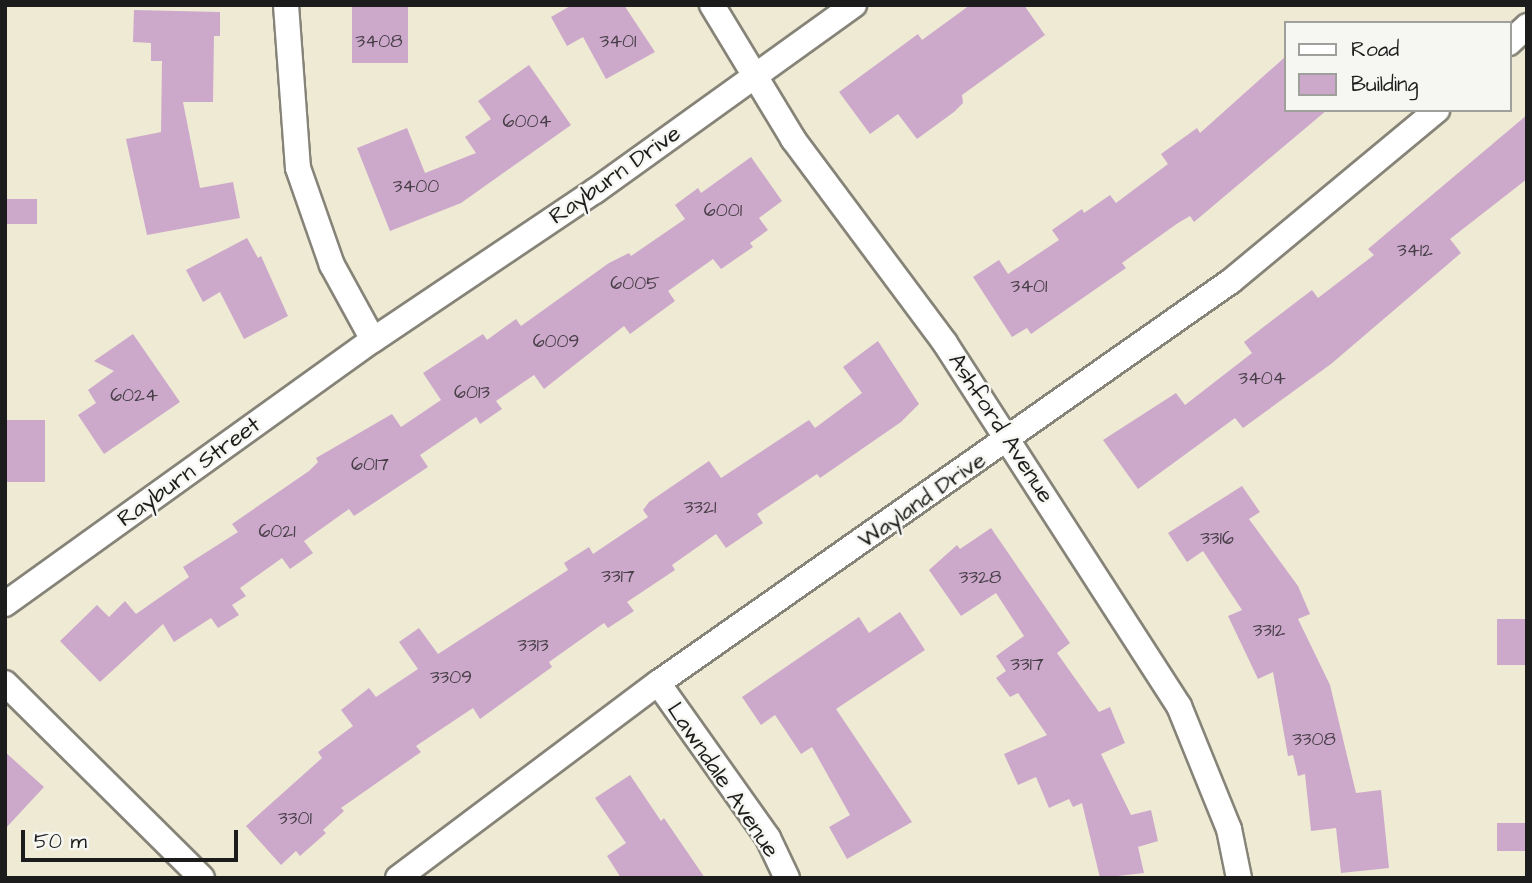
<!DOCTYPE html>
<html>
<head>
<meta charset="utf-8">
<style>
  body { margin:0 }
  #map { position:relative; width:1532px; height:883px; overflow:hidden; background:#efead4; font-family:"Architects Daughter",sans-serif }
  div>[style] { position:absolute }
  .building>* { inset:0; background:#cca9cb; transform-origin:0 0 }
  .roads { filter:drop-shadow(2px 0 #868378) drop-shadow(-2px 0 #868378) drop-shadow(0 2px #868378) drop-shadow(0 -2px #868378) }
  .minor>* { height:24px; margin:-12px; padding:0 12px; transform-origin:12px; border-radius:12px; background:#fff }
  span { translate:-50% -50%; white-space:nowrap; text-align:center; line-height:1.15; -webkit-text-stroke:5px #f6f6f2; paint-order:stroke }
  .number-label { font-size:19px; color:#483f48 }
  .number-label span { -webkit-text-stroke-width:0 }
  .street-label { font-size:23px; color:#1c1c1c }
  .frame { position:absolute; inset:0; border:7px solid #1c1c1c; pointer-events:none }
  .legend { position:absolute; left:1284px; top:21px; width:228px; height:91px; box-sizing:border-box; background:#f6f6f2; border:2px solid #9f9f9c; margin:0; padding:9px 12px; list-style:none; font-size:21px; color:#1c1c1c }
  .legend li { display:flex; align-items:center; gap:14px; height:35px }
  .legend b { width:35px; border:2px solid #9f9f9c }
  .scale { position:absolute; left:21px; top:830px; width:217px; height:32px; box-sizing:border-box; border:4px solid #1c1c1c; border-top:0; padding-left:9px; font-size:21px; line-height:24px; white-space:nowrap; color:#1c1c1c; -webkit-text-stroke:5px #f6f6f2; paint-order:stroke }
</style>
</head>
<body>
<div id="map">
  <div class="building">
    <i style="left:352px;top:5px;width:56px;height:58px"></i>
    <i style="clip-path:polygon(572px 5px,624px 5px,655px 52px,606px 79px,583px 37px,567px 46px,551px 17px)"></i>
    <i style="clip-path:polygon(970px 5px,1024px 5px,1045px 35px,962px 95px,963px 103px,954px 112px,917px 139px,898px 114px,870px 134px,839px 92px,918px 34px,922px 40px)"></i>
    <i style="clip-path:polygon(134px 10px,220px 12px,220px 36px,214px 36px,213px 102px,183px 102px,200px 188px,233px 182px,240px 218px,147px 235px,126px 139px,161px 132px,162px 61px,151px 61px,151px 43px,133px 42px)"></i>
    <i style="clip-path:polygon(1285px 57px,1285px 110px,1327px 110px,1194px 222px,1190px 216px,1178px 223px,1122px 263px,1126px 268px,1031px 334px,1027px 328px,1012px 337px,973px 277px,999px 260px,1008px 274px,1059px 240px,1052px 230px,1082px 209px,1084px 213px,1110px 195px,1116px 203px,1168px 164px,1161px 154px,1197px 128px,1200px 133px)"></i>
    <i style="clip-path:polygon(529px 65px,571px 125px,461px 203px,390px 231px,357px 148px,407px 128px,425px 173px,476px 153px,465px 137px,491px 119px,478px 101px)"></i>
    <i style="clip-path:polygon(1527px 115px,1527px 179px,1450px 239px,1461px 253px,1331px 364px,1243px 428px,1235px 418px,1138px 489px,1103px 440px,1176px 393px,1185px 405px,1252px 353px,1244px 342px,1312px 290px,1318px 298px,1374px 255px,1368px 249px)"></i>
    <i style="clip-path:polygon(751px 157px,782px 201px,759px 218px,768px 230px,750px 243px,753px 247px,721px 269px,713px 259px,668px 291px,675px 301px,630px 334px,624px 326px,544px 389px,534px 375px,496px 401px,502px 409px,480px 424px,476px 417px,420px 455px,428px 467px,354px 516px,349px 509px,304px 541px,313px 553px,290px 569px,282px 558px,240px 588px,246px 596px,232px 605px,239px 615px,218px 628px,211px 618px,174px 642px,163px 624px,100px 682px,60px 641px,97px 605px,109px 617px,125px 601px,136px 614px,189px 577px,183px 567px,238px 532px,232px 524px,309px 471px,318px 462px,316px 458px,392px 414px,401px 427px,441px 400px,423px 373px,483px 334px,487px 340px,516px 319px,521px 326px,609px 263px,629px 253px,631px 256px,685px 219px,675px 205px,698px 188px,701px 193px)"></i>
    <i style="left:5px;top:199px;width:32px;height:25px"></i>
    <i style="clip-path:polygon(247px 238px,258px 258px,261px 256px,288px 316px,244px 339px,220px 292px,203px 302px,186px 270px)"></i>
    <i style="clip-path:polygon(133px 334px,180px 402px,104px 454px,78px 415px,96px 403px,88px 390px,114px 371px,94px 361px)"></i>
    <i style="clip-path:polygon(878px 341px,919px 404px,901px 422px,820px 478px,817px 474px,757px 514px,763px 523px,726px 548px,716px 534px,672px 565px,675px 570px,627px 602px,634px 611px,608px 628px,604px 623px,549px 662px,552px 667px,480px 719px,473px 708px,416px 746px,421px 752px,341px 808px,344px 811px,323px 830px,326px 833px,300px 856px,296px 851px,281px 865px,246px 826px,322px 758px,318px 752px,353px 726px,341px 710px,369px 688px,376px 697px,418px 669px,399px 642px,419px 628px,438px 654px,568px 570px,564px 563px,589px 547px,593px 554px,648px 517px,643px 510px,649px 502px,709px 461px,721px 478px,809px 420px,815px 428px,862px 393px,843px 367px)"></i>
    <i style="left:45px;top:420px;width:62px;height:40px;rotate:90deg"></i>
    <i style="clip-path:polygon(1242px 486px,1260px 512px,1249px 519px,1298px 586px,1310px 614px,1298px 619px,1330px 685px,1356px 793px,1381px 790px,1389px 868px,1341px 873px,1336px 828px,1311px 831px,1305px 774px,1298px 776px,1293px 755px,1288px 756px,1273px 672px,1258px 679px,1228px 616px,1242px 610px,1203px 551px,1187px 562px,1168px 533px)"></i>
    <i style="clip-path:polygon(991px 528px,1070px 643px,1057px 653px,1099px 712px,1110px 707px,1125px 743px,1101px 754px,1131px 815px,1151px 810px,1158px 841px,1138px 847px,1144px 873px,1100px 878px,1082px 803px,1073px 807px,1069px 799px,1049px 808px,1036px 777px,1018px 785px,1004px 754px,1047px 735px,1018px 693px,1010px 697px,996px 678px,1006px 671px,996px 656px,1024px 636px,996px 593px,961px 616px,929px 570px,957px 545px,960px 549px)"></i>
    <i style="clip-path:polygon(900px 612px,925px 650px,836px 709px,912px 822px,847px 859px,829px 827px,850px 815px,812px 747px,801px 754px,775px 715px,761px 725px,742px 697px,859px 617px,869px 633px)"></i>
    <i style="left:1527px;top:619px;width:46px;height:30px;rotate:90deg"></i>
    <i style="clip-path:polygon(5px 752px,44px 787px,5px 829px)"></i>
    <i style="clip-path:polygon(630px 775px,661px 821px,664px 818px,705px 878px,621px 878px,607px 856px,626px 843px,595px 798px)"></i>
    <i style="left:1497px;top:823px;width:30px;height:28px"></i>
  </div>
  <div class="roads">
    <div class="minor">
      <i style="left:286px;top:5px;width:163px;rotate:85.8deg"></i>
      <i style="left:298px;top:168px;width:103px;rotate:70.7deg"></i>
      <i style="left:332px;top:265px;width:85px;rotate:61.3deg"></i>
      <i style="left:712px;top:5px;width:157px;rotate:58.8deg"></i>
      <i style="left:793px;top:139px;width:254px;rotate:53.3deg"></i>
      <i style="left:945px;top:343px;width:432px;rotate:57.2deg"></i>
      <i style="left:1179px;top:706px;width:133px;rotate:67.9deg"></i>
      <i style="left:1229px;top:829px;width:50px;rotate:78.5deg"></i>
      <i style="left:1509px;top:43px;width:25px;rotate:-43deg"></i>
      <i style="left:5px;top:604px;width:453px;rotate:-35.7deg"></i>
      <i style="left:373px;top:340px;width:267px;rotate:-33.9deg"></i>
      <i style="left:595px;top:191px;width:319px;rotate:-35.7deg"></i>
      <i style="left:5px;top:683px;width:277px;rotate:44.7deg"></i>
      <i style="left:658px;top:683px;width:190px;rotate:54.6deg"></i>
      <i style="left:768px;top:838px;width:44px;rotate:64.6deg"></i>
      <i style="left:398px;top:878px;width:325px;rotate:-36.9deg"></i>
      <i style="left:658px;top:683px;width:700px;rotate:-35.05deg"></i>
      <i style="left:1231px;top:281px;width:268px;rotate:-39.7deg"></i>
    </div>
  </div>
  <div class="number-label">
    <span style="left:379px;top:42px">3408</span>
    <span style="left:618px;top:42px">3401</span>
    <span style="left:527px;top:122px">6004</span>
    <span style="left:416px;top:187px">3400</span>
    <span style="left:723px;top:211px">6001</span>
    <span style="left:1415px;top:251px">3412</span>
    <span style="left:635px;top:284px">6005</span>
    <span style="left:1029px;top:287px">3401</span>
    <span style="left:556px;top:342px">6009</span>
    <span style="left:1262px;top:379px">3404</span>
    <span style="left:472px;top:393px">6013</span>
    <span style="left:134px;top:396px">6024</span>
    <span style="left:370px;top:465px">6017</span>
    <span style="left:700px;top:508px">3321</span>
    <span style="left:277px;top:532px">6021</span>
    <span style="left:1217px;top:539px">3316</span>
    <span style="left:618px;top:577px">3317</span>
    <span style="left:980px;top:578px">3328</span>
    <span style="left:1269px;top:631px">3312</span>
    <span style="left:533px;top:646px">3313</span>
    <span style="left:1027px;top:665px">3317</span>
    <span style="left:451px;top:678px">3309</span>
    <span style="left:1314px;top:740px">3308</span>
    <span style="left:295px;top:819px">3301</span>
  </div>
  <div class="street-label">
    <span style="left:615px;top:175px;rotate:-35deg">Rayburn Drive</span>
    <span style="left:1001px;top:428px;rotate:57deg">Ashford Avenue</span>
    <span style="left:189px;top:472px;rotate:-36deg">Rayburn Street</span>
    <span style="left:922px;top:500px;rotate:-35deg">Wayland Drive</span>
    <span style="left:723px;top:780px;rotate:56deg">Lawndale Avenue</span>
  </div>
  <div class="frame"></div>
  <ul class="legend">
  <li><b style="height:9px;background:#fff"></b>Road</li>
  <li><b style="height:19px;background:#cca9cb"></b>Building</li>
  </ul>
  <div class="scale">50 m</div>
</div>
</body>
</html>
